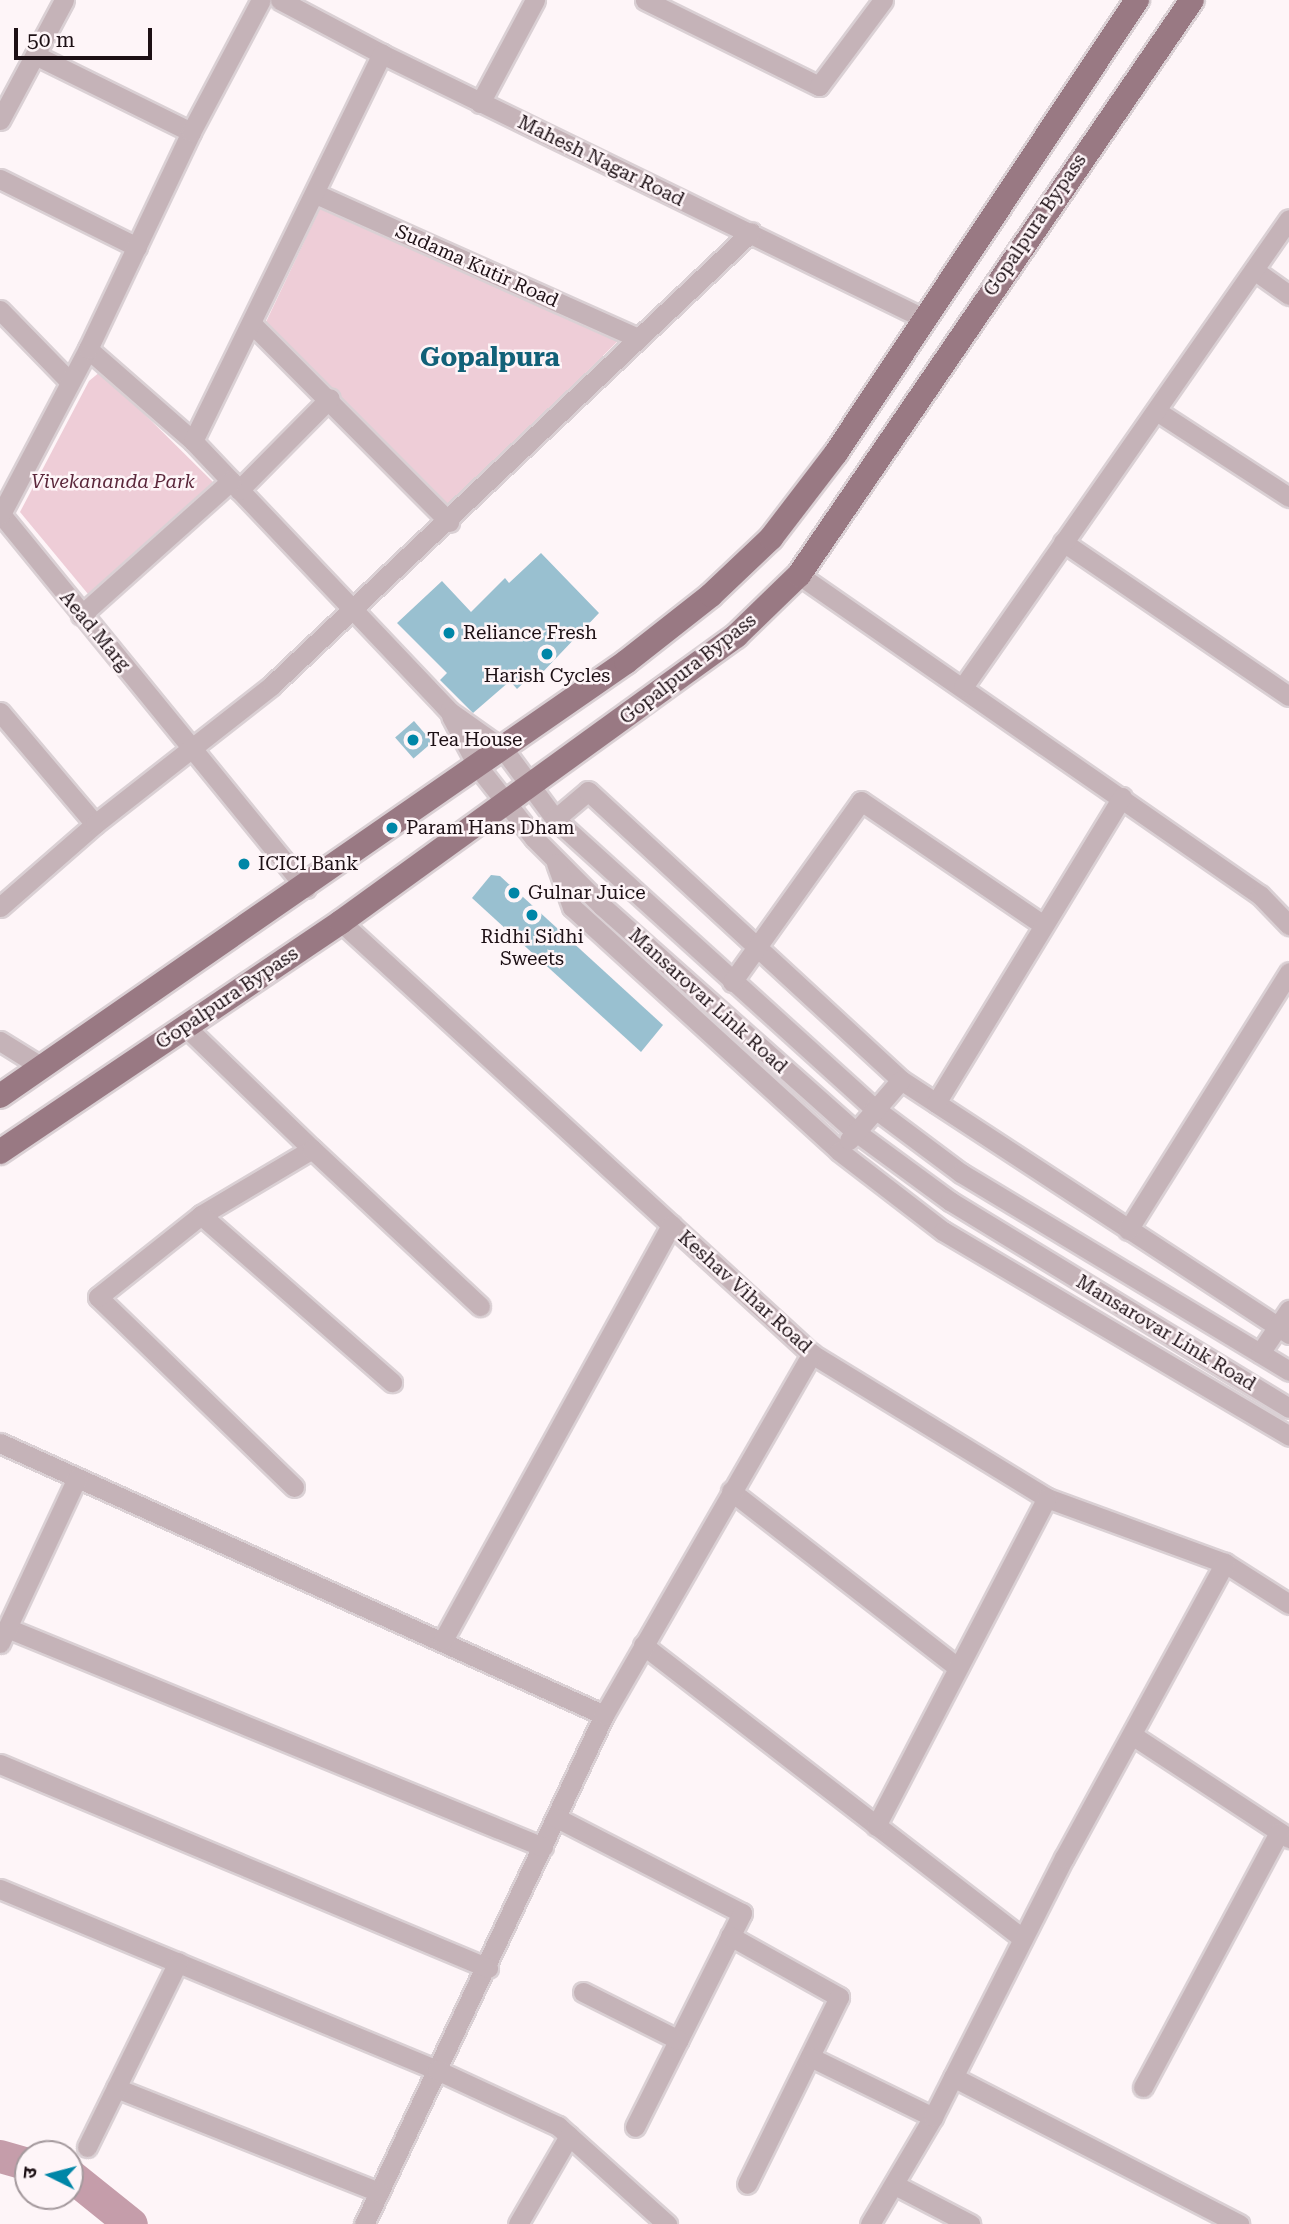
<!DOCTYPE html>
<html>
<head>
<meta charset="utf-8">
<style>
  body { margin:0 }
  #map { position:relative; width:1289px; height:2224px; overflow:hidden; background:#fef5f8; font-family:"Roboto Serif","Noto Sans Devanagari",serif }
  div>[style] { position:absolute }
  .green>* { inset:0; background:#eecdd7 }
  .river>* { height:33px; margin:-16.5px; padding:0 16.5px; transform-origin:16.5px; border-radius:16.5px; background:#c59daa }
  .building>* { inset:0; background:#99c0d0; transform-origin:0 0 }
  .roads { filter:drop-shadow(2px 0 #dad0d4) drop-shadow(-2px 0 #dad0d4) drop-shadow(0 2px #dad0d4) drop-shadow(0 -2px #dad0d4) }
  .minor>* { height:19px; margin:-9.5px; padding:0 9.5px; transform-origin:9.5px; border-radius:9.5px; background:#c5b3b8 }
  .major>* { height:24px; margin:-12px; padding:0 12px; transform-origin:12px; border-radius:12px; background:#997983 }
  .dots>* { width:19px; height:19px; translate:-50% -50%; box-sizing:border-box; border:4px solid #fef5f8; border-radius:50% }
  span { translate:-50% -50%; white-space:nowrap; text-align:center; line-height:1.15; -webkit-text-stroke:5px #fef5f8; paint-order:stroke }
  .street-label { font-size:19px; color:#1d1015 }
  .park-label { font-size:19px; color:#5b273b; font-style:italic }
  .poi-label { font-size:19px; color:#1d1015 }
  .left { translate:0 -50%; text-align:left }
  .district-label { font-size:26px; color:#126178; font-weight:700 }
  .north { position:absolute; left:14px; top:2140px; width:70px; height:70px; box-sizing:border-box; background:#fef5f8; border:2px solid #a4999d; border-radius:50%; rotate:276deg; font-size:19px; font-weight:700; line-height:28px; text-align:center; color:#1d1015 }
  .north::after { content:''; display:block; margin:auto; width:24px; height:32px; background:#0086a7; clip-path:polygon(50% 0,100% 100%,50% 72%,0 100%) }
  .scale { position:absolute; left:14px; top:28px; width:138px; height:32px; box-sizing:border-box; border:4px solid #1d1015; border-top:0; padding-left:9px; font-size:21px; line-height:24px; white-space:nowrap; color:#1d1015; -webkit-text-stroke:5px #fef5f8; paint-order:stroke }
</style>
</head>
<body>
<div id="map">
  <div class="green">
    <i style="clip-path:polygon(323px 202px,619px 340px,448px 509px,265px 324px)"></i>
    <i style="clip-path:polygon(101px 371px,215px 484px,88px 594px,20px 512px,89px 381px)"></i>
  </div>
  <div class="river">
    <i style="left:0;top:2156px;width:29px;rotate:16deg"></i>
    <i style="left:70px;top:2175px;width:78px;rotate:38.8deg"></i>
  </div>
  <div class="building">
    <i style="clip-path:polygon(541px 553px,599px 613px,539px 676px,535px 672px,517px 689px,510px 681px,473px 713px,440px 680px,447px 673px,397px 623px,442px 581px,471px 612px,505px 578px,509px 583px)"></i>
    <i style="left:414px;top:721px;width:28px;height:25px;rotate:49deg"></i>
    <i style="clip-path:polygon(491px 875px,500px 876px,663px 1025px,641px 1052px,472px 898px)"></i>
  </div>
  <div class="roads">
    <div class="minor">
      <i style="left:280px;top:0;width:115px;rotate:27.9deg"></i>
      <i style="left:382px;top:54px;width:602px;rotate:26.01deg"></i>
      <i style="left:645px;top:0;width:194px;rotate:26.3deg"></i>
      <i style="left:819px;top:86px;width:107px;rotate:-53.3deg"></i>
      <i style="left:35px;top:55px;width:174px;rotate:26.3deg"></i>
      <i style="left:480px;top:103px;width:117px;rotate:-61.9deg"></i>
      <i style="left:0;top:120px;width:136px;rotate:-61.9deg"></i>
      <i style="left:0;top:179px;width:153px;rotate:26.4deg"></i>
      <i style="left:316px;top:194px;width:353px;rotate:24.1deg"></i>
      <i style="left:1254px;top:270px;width:43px;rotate:35.5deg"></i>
      <i style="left:0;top:310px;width:100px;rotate:45.8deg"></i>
      <i style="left:253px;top:325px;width:278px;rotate:45.1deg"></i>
      <i style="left:88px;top:349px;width:140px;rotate:41.2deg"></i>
      <i style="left:193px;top:441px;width:372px;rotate:46.5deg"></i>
      <i style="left:449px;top:711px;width:67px;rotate:35.3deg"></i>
      <i style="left:504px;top:750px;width:86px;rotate:53.5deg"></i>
      <i style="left:555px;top:819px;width:430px;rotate:42.2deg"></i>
      <i style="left:874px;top:1108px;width:109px;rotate:36.8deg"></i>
      <i style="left:961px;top:1173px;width:383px;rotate:31.1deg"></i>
      <i style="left:1158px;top:412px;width:156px;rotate:33deg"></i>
      <i style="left:193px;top:441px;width:431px;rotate:-64deg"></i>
      <i style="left:239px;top:490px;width:129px;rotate:-45.3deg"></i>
      <i style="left:0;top:513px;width:484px;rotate:50.8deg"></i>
      <i style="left:1px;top:514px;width:187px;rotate:-62.2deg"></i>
      <i style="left:88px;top:349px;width:240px;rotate:-64.6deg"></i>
      <i style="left:191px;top:132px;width:149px;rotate:-62.1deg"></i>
      <i style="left:1063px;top:542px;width:273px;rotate:34.3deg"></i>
      <i style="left:799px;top:575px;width:561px;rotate:34.77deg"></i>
      <i style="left:1260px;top:895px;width:42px;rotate:46deg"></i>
      <i style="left:81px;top:615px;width:201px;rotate:-41.8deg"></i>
      <i style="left:963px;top:687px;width:570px;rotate:-55.14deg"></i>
      <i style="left:0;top:712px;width:147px;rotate:49.7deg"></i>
      <i style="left:451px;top:716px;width:58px;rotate:62.1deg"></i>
      <i style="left:478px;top:767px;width:90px;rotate:51.7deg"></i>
      <i style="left:534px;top:838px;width:96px;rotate:45deg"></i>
      <i style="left:602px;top:906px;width:340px;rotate:41.7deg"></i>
      <i style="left:856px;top:1132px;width:117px;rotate:36.3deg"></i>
      <i style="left:950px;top:1201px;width:397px;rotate:31.4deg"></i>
      <i style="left:555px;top:819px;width:43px;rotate:-40.3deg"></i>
      <i style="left:588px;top:791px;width:426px;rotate:42.7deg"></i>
      <i style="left:901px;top:1080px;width:464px;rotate:33.2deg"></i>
      <i style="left:556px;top:863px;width:47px;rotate:70deg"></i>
      <i style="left:572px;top:907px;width:362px;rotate:42.4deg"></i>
      <i style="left:839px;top:1151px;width:131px;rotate:37.6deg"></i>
      <i style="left:943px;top:1231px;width:402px;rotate:30.6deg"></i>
      <i style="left:0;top:907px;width:126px;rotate:-41.1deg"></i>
      <i style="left:95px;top:824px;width:225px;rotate:-38.1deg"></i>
      <i style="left:272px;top:685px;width:659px;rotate:-43.4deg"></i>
      <i style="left:341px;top:922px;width:639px;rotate:42.53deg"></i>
      <i style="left:812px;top:1354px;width:276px;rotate:31.5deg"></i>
      <i style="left:1047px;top:1498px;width:189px;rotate:20.1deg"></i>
      <i style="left:1225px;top:1563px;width:76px;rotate:32.6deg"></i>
      <i style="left:732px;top:982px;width:222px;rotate:-54.5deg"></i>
      <i style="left:861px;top:801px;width:219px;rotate:34.2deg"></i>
      <i style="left:186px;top:1027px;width:175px;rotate:44.1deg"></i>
      <i style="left:0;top:1041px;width:49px;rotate:31.8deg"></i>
      <i style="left:936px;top:1103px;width:358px;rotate:-58.7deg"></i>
      <i style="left:849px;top:1140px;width:79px;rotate:-49.1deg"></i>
      <i style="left:201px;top:1215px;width:129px;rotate:-30.7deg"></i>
      <i style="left:312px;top:1149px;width:230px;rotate:43.1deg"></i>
      <i style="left:1128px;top:1230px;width:304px;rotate:-58deg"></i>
      <i style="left:1260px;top:1353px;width:52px;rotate:-56deg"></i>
      <i style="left:0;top:1443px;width:662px;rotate:24.24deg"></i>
      <i style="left:604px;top:1715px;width:563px;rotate:115.24deg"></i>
      <i style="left:294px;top:1487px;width:273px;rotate:-135.9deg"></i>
      <i style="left:98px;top:1297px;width:132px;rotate:-38.5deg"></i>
      <i style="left:201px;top:1215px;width:254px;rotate:41.2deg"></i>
      <i style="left:731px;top:1491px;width:286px;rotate:37.9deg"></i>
      <i style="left:7px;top:1628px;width:579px;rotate:22.22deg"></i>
      <i style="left:443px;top:1640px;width:474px;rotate:-61.2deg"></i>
      <i style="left:0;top:1643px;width:182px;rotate:-65deg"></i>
      <i style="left:643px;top:1645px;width:480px;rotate:37.7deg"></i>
      <i style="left:604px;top:1715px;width:417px;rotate:-60.1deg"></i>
      <i style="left:1132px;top:1735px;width:188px;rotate:33.3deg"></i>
      <i style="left:0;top:1764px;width:529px;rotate:22.69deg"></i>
      <i style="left:557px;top:1818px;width:208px;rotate:27.2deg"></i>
      <i style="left:742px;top:1913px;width:239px;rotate:116.6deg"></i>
      <i style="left:876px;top:1826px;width:370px;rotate:-62.5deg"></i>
      <i style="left:0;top:1889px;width:473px;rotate:22.5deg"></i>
      <i style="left:437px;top:2070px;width:133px;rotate:24.8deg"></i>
      <i style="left:558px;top:2126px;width:147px;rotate:42deg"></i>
      <i style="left:730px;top:1936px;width:125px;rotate:29.2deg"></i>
      <i style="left:839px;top:1997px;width:208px;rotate:116.2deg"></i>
      <i style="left:583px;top:1992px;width:107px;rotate:26.6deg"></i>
      <i style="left:810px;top:2057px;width:137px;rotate:26deg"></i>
      <i style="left:953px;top:2077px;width:322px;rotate:27.2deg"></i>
      <i style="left:1143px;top:2087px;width:289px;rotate:-61.9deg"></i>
      <i style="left:116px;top:2088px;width:283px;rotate:21.6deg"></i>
      <i style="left:87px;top:2147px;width:206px;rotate:-63.8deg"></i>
      <i style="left:895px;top:2185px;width:85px;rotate:27.5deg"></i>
      <i style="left:518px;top:2224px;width:102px;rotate:-59.9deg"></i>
      <i style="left:870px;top:2224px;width:124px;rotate:-59.5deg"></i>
      <i style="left:933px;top:2117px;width:290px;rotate:-63.2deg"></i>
      <i style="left:1064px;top:1858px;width:336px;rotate:-61.4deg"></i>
    </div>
    <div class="major">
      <i style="left:0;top:1096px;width:762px;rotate:-34.73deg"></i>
      <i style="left:626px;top:662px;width:108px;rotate:-38.2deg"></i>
      <i style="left:711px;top:595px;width:83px;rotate:-43.5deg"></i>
      <i style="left:771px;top:538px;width:107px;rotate:-52.6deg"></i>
      <i style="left:836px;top:453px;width:544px;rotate:-56.4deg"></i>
      <i style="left:0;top:1152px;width:411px;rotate:-34deg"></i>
      <i style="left:341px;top:922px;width:488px;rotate:-35.9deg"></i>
      <i style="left:736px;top:636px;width:88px;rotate:-44.1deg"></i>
      <i style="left:799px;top:575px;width:696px;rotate:-55.65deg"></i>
    </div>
  </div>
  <div class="dots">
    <i style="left:449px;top:633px;background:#0086a7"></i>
    <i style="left:547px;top:654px;background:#0086a7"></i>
    <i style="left:413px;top:740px;background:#0086a7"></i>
    <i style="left:392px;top:828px;background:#0086a7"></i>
    <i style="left:244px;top:864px;background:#0086a7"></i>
    <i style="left:514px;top:893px;background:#0086a7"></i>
    <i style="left:532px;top:915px;background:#0086a7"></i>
  </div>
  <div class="street-label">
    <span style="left:601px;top:161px;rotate:26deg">Mahesh Nagar Road</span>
    <span style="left:1035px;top:225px;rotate:-56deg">Gopalpura Bypass</span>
    <span style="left:477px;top:266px;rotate:24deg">Sudama Kutir Road</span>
    <span style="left:95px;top:631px;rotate:50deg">Aead Marg</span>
    <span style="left:688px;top:669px;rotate:-38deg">Gopalpura Bypass</span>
    <span style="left:227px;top:998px;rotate:-34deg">Gopalpura Bypass</span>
    <span style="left:708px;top:1001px;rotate:42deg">Mansarovar Link Road</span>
    <span style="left:745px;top:1292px;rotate:42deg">Keshav Vihar Road</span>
    <span style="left:1166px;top:1333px;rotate:31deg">Mansarovar Link Road</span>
  </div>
  <div class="park-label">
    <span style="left:113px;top:482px">Vivekananda Park</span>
  </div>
  <div class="poi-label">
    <span class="left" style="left:463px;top:633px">Reliance Fresh</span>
    <span style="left:547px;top:676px">Harish Cycles</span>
    <span class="left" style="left:427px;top:740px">Tea House</span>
    <span class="left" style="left:406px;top:828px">Param Hans Dham</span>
    <span class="left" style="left:258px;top:864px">ICICI Bank</span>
    <span class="left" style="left:528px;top:893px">Gulnar Juice</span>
    <span style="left:532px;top:948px">Ridhi Sidhi<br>Sweets</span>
  </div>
  <div class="district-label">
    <span style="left:490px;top:358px">Gopalpura</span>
  </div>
  <div class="north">उ</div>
  <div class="scale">50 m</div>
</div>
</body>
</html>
